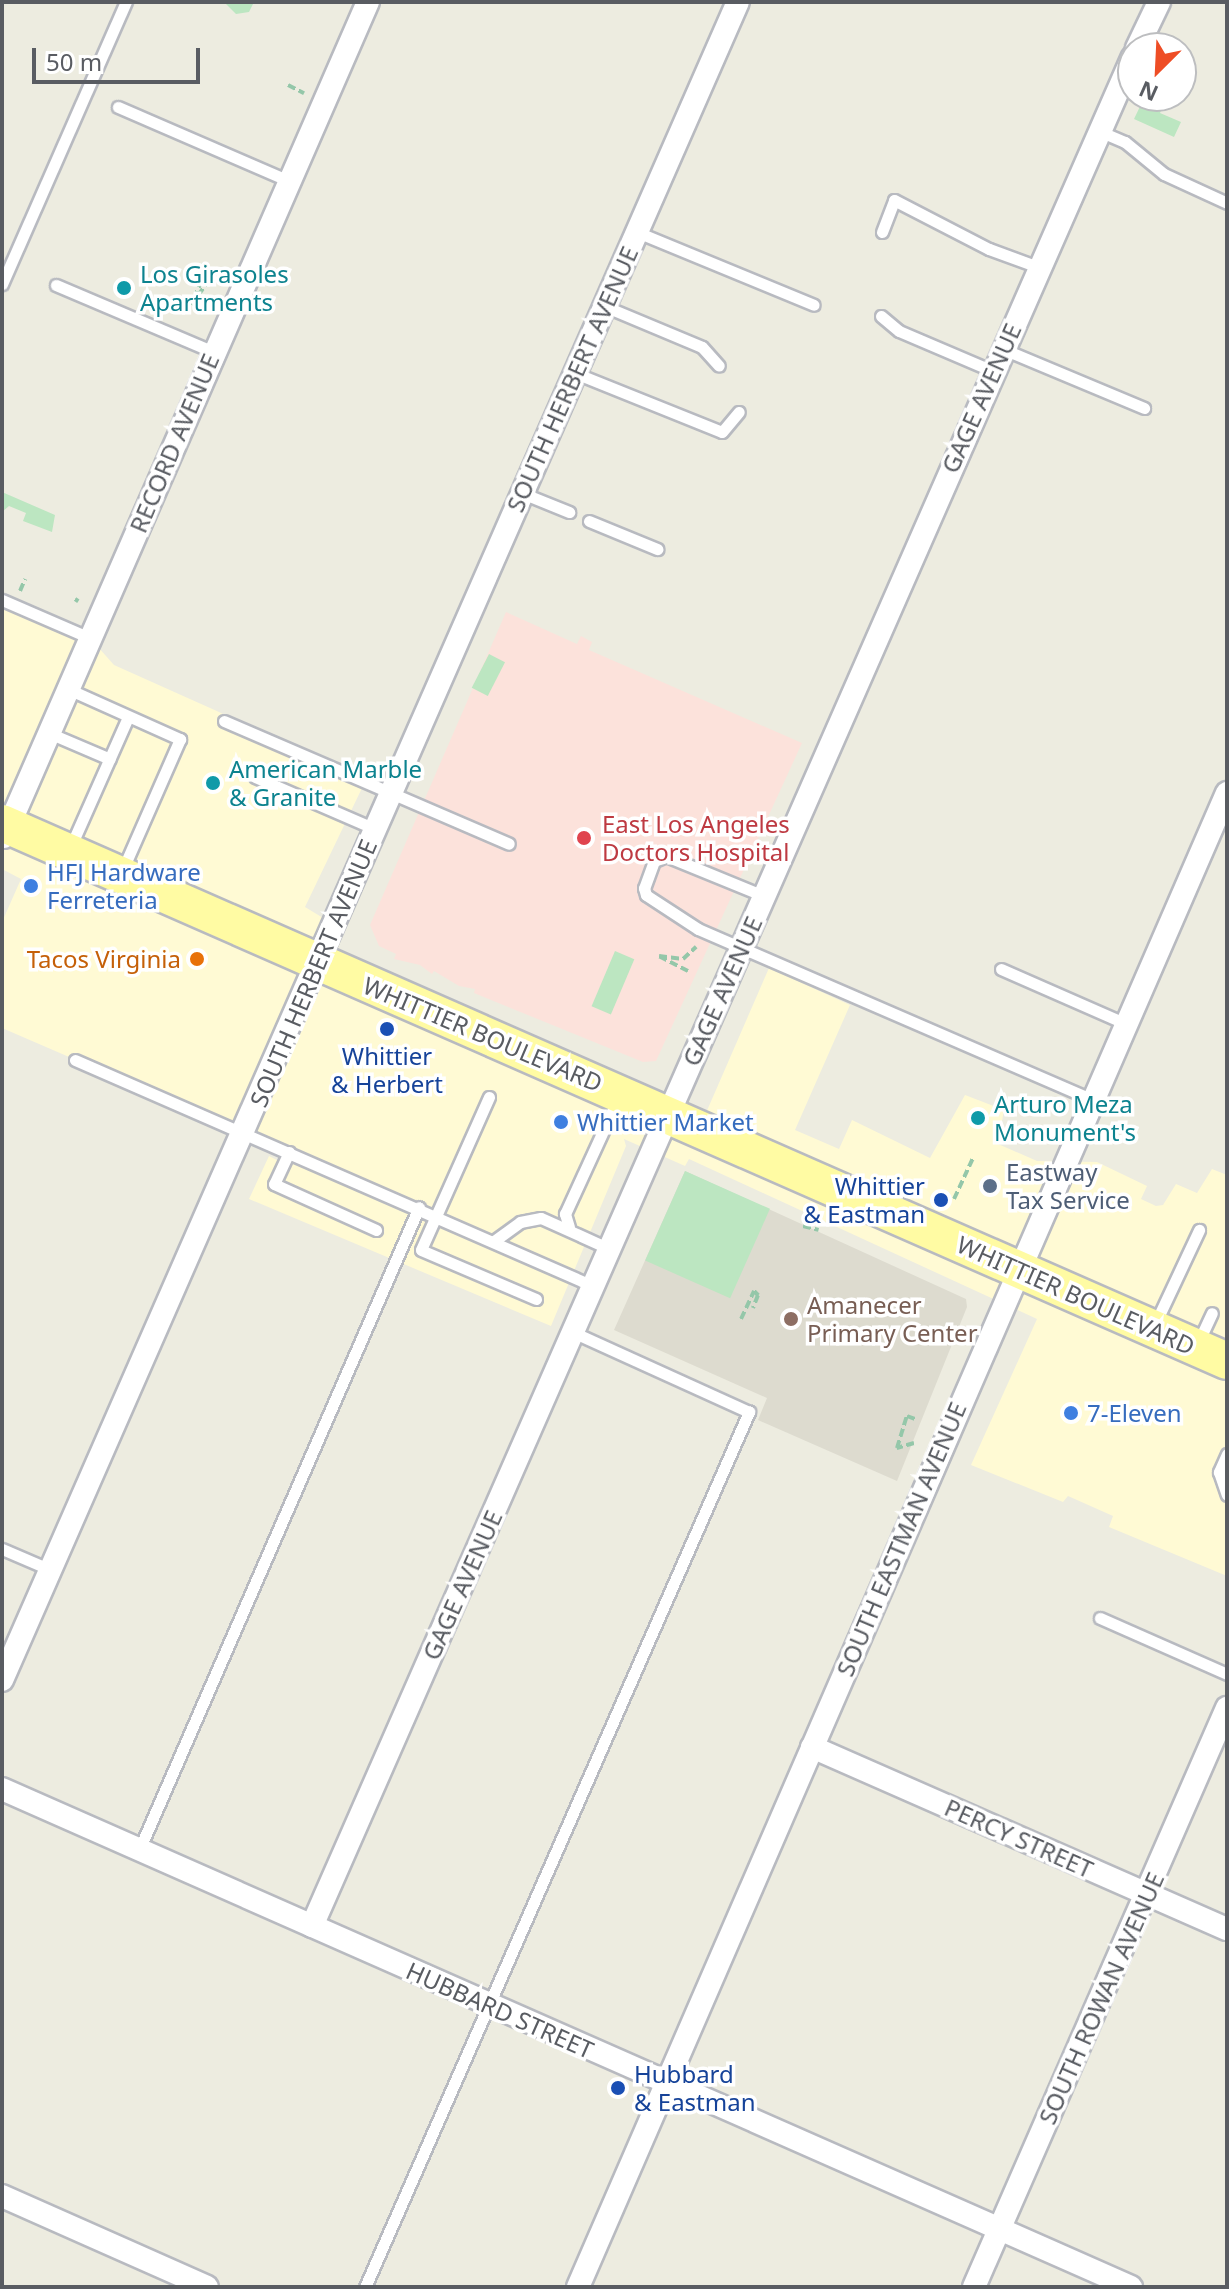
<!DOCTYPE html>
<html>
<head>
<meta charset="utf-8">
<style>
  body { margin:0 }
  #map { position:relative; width:1229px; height:2289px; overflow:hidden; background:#edece0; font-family:"Noto Sans",sans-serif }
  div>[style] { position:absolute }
  .commercial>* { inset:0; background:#fffad4 }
  .education>* { inset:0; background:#dddbcf }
  .medical>* { inset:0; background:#fce2db }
  .green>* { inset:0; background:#bce6c1; transform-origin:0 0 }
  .path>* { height:4px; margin-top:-2px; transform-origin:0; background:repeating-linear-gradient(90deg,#94c7a9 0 8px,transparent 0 12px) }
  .roads { filter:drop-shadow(2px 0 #b8bac0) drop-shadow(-2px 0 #b8bac0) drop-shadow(0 2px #b8bac0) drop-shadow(0 -2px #b8bac0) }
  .service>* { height:11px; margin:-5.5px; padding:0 5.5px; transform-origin:5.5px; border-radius:5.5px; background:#fff }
  .minor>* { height:22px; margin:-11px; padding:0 11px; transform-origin:11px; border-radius:11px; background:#fff }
  .primary>* { height:36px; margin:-18px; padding:0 18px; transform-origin:18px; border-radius:18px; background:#fffba3 }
  .dots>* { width:22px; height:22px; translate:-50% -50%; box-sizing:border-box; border:4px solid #fff; border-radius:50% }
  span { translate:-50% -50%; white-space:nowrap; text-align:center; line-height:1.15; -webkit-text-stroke:7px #fff; paint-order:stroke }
  .culture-label { font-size:24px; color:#0d838f }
  .left { translate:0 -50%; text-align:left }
  .street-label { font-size:24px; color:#595c62 }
  .health-label { font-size:24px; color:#be3a42 }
  .shop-label { font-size:24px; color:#366cbe }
  .food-label { font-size:24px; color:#c56008 }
  .right { translate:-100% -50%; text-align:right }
  .transit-label { font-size:24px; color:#164399 }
  .service-label { font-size:24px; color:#4e5e75 }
  .education-label { font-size:24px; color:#785e54 }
  .frame { position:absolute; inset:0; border:4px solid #595c62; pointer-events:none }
  .north { position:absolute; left:1117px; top:32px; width:80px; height:80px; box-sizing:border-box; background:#fff; border:2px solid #bdbec0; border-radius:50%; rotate:204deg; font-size:22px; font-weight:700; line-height:32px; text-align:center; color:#595c62 }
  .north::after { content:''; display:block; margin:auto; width:28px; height:36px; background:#ee4d25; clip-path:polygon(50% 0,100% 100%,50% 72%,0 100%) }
  .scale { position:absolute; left:32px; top:48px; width:168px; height:36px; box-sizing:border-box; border:4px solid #595c62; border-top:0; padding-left:10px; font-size:24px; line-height:28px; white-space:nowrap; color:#595c62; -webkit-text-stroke:6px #fff; paint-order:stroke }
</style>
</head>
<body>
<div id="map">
  <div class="commercial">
    <i style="clip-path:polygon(2px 600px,90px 638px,114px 665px,219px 712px,362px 788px,305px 907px,333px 924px,317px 961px,699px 1129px,769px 968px,850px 1005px,795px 1130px,839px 1149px,852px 1120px,930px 1158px,965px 1095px,1004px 1110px,998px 1144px,1037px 1161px,1097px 1162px,1147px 1186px,1141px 1199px,1156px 1206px,1163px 1205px,1176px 1184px,1197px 1193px,1212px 1169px,1227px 1175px,1227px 1576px,1109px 1527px,1113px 1516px,1068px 1496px,1063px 1502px,971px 1465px,1037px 1319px,689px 1159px,685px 1166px,624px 1139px,626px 1146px,551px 1326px,249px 1199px,269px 1156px,283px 1163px,289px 1152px,2px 1028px,2px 922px,21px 879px,2px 869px)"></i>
  </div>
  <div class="education">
    <i style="clip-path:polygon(685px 1171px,966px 1299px,967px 1307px,897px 1481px,758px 1420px,767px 1398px,614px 1330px)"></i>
  </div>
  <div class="medical">
    <i style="clip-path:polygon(506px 612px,577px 644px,581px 636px,592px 642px,589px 650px,802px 743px,656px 1061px,643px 1062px,474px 993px,475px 989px,459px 986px,434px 971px,432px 974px,420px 965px,394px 959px,396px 954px,379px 946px,370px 925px)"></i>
  </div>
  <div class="green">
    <i style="clip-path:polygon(224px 2px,254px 2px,249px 12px,236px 14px)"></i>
    <i style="clip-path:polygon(1145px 96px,1167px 96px,1160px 113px,1181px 122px,1174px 137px,1134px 119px)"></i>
    <i style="clip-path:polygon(2px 492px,55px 515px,52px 532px,23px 521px,26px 513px,9px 506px,2px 512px)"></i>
    <i style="left:489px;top:654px;width:18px;height:38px;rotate:27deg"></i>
    <i style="left:615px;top:951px;width:21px;height:60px;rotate:23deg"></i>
    <i style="left:685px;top:1171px;width:93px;height:98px;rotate:24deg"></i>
  </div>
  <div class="path">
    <i style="left:288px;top:85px;width:18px;rotate:27deg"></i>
    <i style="left:201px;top:264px;width:8px;rotate:40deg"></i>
    <i style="left:207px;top:269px;width:39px;rotate:114deg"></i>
    <i style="left:191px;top:305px;width:41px;rotate:-54deg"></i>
    <i style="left:20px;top:591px;width:13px;rotate:-67deg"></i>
    <i style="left:75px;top:599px;width:4px;rotate:34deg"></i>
    <i style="left:688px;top:971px;width:33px;rotate:-153deg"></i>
    <i style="left:659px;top:956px;width:24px;rotate:7deg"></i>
    <i style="left:683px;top:959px;width:18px;rotate:-43deg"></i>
    <i style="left:954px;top:1199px;width:45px;rotate:-65.1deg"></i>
    <i style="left:803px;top:1226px;width:16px;rotate:14deg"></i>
    <i style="left:741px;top:1319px;width:31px;rotate:-65deg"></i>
    <i style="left:754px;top:1291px;width:6px;rotate:45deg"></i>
    <i style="left:758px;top:1295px;width:14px;rotate:111deg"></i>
    <i style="left:914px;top:1443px;width:18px;rotate:164deg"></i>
    <i style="left:897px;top:1448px;width:34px;rotate:-73deg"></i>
    <i style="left:907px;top:1416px;width:9px;rotate:21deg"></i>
  </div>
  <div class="roads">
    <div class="service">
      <i style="left:118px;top:107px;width:186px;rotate:23.4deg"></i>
      <i style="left:1099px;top:131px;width:28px;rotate:23deg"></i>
      <i style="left:1125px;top:142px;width:50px;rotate:39.4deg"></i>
      <i style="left:1164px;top:174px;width:69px;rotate:24.7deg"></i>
      <i style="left:637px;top:232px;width:191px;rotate:22.4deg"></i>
      <i style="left:882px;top:232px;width:34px;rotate:-69deg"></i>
      <i style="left:894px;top:200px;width:107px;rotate:27.3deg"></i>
      <i style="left:989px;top:249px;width:52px;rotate:20.2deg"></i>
      <i style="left:2px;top:284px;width:308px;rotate:-66.3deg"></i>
      <i style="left:56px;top:285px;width:172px;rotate:23deg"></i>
      <i style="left:604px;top:306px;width:106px;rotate:22.7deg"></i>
      <i style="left:702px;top:347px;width:25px;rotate:48deg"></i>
      <i style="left:881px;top:316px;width:23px;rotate:40deg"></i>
      <i style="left:899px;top:331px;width:102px;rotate:23.1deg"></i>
      <i style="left:1003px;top:349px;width:153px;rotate:22.7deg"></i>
      <i style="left:575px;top:373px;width:158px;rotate:21.9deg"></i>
      <i style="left:722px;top:432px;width:26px;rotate:-50deg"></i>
      <i style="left:522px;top:493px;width:51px;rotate:22deg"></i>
      <i style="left:589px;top:521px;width:74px;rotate:22.4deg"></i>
      <i style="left:2px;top:600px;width:96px;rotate:23.4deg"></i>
      <i style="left:68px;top:689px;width:123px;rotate:24.1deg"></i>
      <i style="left:180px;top:739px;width:144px;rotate:113.7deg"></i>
      <i style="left:224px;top:721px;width:310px;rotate:23.3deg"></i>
      <i style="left:49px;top:733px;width:66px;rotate:23.1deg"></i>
      <i style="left:255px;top:777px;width:131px;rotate:23.4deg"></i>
      <i style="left:70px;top:848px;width:143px;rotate:-66.1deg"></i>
      <i style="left:764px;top:896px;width:106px;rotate:-157.8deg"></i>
      <i style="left:666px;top:856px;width:13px;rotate:157deg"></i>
      <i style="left:654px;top:861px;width:29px;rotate:110deg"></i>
      <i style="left:644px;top:888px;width:7px;rotate:74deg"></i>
      <i style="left:646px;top:895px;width:62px;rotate:33.2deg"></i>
      <i style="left:698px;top:929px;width:430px;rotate:23.4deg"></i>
      <i style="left:1001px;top:969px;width:137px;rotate:23.7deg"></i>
      <i style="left:75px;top:1060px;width:565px;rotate:23.57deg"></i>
      <i style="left:489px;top:1097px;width:167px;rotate:114deg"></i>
      <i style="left:421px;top:1250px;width:125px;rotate:23.1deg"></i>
      <i style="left:289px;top:1152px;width:35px;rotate:115deg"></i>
      <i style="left:274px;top:1184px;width:112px;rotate:24.3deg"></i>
      <i style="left:569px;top:1227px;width:14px;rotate:-107deg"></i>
      <i style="left:565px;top:1214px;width:128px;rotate:-65.4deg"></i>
      <i style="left:494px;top:1241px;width:32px;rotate:-36deg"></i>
      <i style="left:520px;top:1222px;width:21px;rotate:-11deg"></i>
      <i style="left:541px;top:1218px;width:76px;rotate:24.2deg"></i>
      <i style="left:1155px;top:1324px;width:104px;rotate:-64.9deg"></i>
      <i style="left:1197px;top:1345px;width:35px;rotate:-65deg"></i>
      <i style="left:1227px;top:1454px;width:20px;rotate:114deg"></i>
      <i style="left:1219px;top:1472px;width:24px;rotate:71deg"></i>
      <i style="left:2px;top:1549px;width:53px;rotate:23.2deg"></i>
      <i style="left:1100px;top:1618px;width:139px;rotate:23.8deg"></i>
      <i style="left:139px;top:1850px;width:701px;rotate:-66.47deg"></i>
      <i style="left:365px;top:2287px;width:956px;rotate:-66.31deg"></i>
      <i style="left:749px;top:1412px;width:193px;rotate:-155.6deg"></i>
    </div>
    <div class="minor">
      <i style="left:1137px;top:48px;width:51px;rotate:-64.4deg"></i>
      <i style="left:4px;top:837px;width:911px;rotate:-66.45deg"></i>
      <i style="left:2px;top:1680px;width:1832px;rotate:-66.32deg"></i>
      <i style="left:812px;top:1747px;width:453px;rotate:23.7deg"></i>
      <i style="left:2px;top:1789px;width:1234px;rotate:23.8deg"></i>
      <i style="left:312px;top:1926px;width:2041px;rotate:-66.29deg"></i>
      <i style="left:2px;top:2196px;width:224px;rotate:23.9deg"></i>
      <i style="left:578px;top:2287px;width:1629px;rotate:-66.52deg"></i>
      <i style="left:974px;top:2287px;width:632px;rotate:-66.4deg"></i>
    </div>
    <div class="primary">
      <i style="left:2px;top:823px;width:1338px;rotate:23.71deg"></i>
    </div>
  </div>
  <div class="dots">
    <i style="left:124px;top:288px;background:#0f9aa8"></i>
    <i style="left:213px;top:783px;background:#0f9aa8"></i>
    <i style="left:584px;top:838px;background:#e0444e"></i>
    <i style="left:31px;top:886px;background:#3f7fe0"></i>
    <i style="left:197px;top:959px;background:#e8710a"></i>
    <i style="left:387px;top:1029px;background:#1a4fb4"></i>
    <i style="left:978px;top:1118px;background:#0f9aa8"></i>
    <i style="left:561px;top:1122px;background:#3f7fe0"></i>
    <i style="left:990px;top:1186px;background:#5c6f8a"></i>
    <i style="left:941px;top:1200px;background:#1a4fb4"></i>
    <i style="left:791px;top:1319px;background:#8d6e63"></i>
    <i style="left:1071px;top:1413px;background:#3f7fe0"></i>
    <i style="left:618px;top:2088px;background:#1a4fb4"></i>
  </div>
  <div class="culture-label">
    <span class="left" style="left:140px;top:288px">Los Girasoles<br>Apartments</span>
    <span class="left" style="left:229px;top:783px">American Marble<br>&amp; Granite</span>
    <span class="left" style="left:994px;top:1118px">Arturo Meza<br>Monument's</span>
  </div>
  <div class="street-label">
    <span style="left:572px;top:379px;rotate:-66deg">SOUTH HERBERT AVENUE</span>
    <span style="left:981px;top:398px;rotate:-66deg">GAGE AVENUE</span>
    <span style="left:174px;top:443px;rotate:-67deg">RECORD AVENUE</span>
    <span style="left:313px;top:973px;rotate:-67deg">SOUTH HERBERT AVENUE</span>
    <span style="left:722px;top:991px;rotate:-66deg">GAGE AVENUE</span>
    <span style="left:483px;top:1034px;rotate:23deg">WHITTIER BOULEVARD</span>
    <span style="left:1076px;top:1295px;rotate:24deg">WHITTIER BOULEVARD</span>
    <span style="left:901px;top:1539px;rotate:-67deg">SOUTH EASTMAN AVENUE</span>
    <span style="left:462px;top:1585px;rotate:-66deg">GAGE AVENUE</span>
    <span style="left:1019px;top:1838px;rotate:24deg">PERCY STREET</span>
    <span style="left:1101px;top:1998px;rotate:-66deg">SOUTH ROWAN AVENUE</span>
    <span style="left:500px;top:2010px;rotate:24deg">HUBBARD STREET</span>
  </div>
  <div class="health-label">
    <span class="left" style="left:602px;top:838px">East Los Angeles<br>Doctors Hospital</span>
  </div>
  <div class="shop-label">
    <span class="left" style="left:47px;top:886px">HFJ Hardware<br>Ferreteria</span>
    <span class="left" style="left:577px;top:1122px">Whittier Market</span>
    <span class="left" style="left:1087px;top:1413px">7-Eleven</span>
  </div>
  <div class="food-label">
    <span class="right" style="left:181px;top:959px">Tacos Virginia</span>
  </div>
  <div class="transit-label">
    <span style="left:387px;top:1070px">Whittier<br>&amp; Herbert</span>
    <span class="right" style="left:925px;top:1200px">Whittier<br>&amp; Eastman</span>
    <span class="left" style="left:634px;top:2088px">Hubbard<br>&amp; Eastman</span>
  </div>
  <div class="service-label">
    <span class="left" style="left:1006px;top:1186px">Eastway<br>Tax Service</span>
  </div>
  <div class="education-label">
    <span class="left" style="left:807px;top:1319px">Amanecer<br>Primary Center</span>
  </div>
  <div class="frame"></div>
  <div class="north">N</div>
  <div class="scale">50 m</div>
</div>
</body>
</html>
